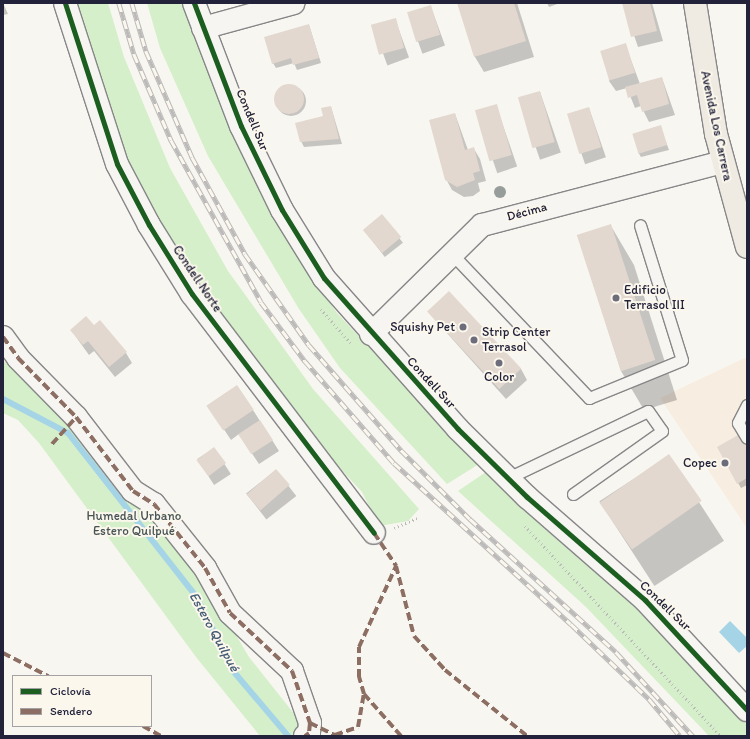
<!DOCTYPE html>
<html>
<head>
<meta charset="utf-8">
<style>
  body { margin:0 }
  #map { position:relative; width:750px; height:739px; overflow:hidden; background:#f8f6f0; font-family:Itim,sans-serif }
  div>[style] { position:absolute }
  .built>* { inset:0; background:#f7ede0 }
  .green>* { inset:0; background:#d4efc9 }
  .water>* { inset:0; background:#a5d4e6 }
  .shadow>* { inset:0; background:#0003; transform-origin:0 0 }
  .round { border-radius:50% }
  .stream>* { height:6px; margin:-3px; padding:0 3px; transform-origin:3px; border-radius:3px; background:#a5d4e6 }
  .building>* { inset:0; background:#e2d8cf; transform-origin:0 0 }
  .path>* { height:2.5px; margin-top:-1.25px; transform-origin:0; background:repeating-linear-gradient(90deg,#bcbab9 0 1px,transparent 0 4px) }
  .roads { filter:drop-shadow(1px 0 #878688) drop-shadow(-1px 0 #878688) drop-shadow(0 1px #878688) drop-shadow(0 -1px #878688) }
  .service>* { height:11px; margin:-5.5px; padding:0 5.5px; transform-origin:5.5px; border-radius:5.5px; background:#f6f5f1 }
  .minor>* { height:22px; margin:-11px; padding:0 11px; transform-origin:11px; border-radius:11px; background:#f6f5f1 }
  .tertiary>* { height:22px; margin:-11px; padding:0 11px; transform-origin:11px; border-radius:11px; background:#f6f5f1 }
  .primary>* { height:22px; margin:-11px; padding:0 11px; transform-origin:11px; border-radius:11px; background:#f0ebe2 }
  .rail>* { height:4.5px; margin-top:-2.25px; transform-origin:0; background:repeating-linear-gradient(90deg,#fbf7ec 0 9px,#bcbab9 0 18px); box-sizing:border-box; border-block:1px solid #bcbab9 }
  .quiet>* { height:4px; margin-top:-2px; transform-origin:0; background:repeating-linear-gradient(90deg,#8d6e63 0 8px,transparent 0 12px) }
  .cycleway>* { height:5px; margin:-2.5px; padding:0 2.5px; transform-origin:2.5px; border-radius:2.5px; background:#1b5e20 }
  .trees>* { width:12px; height:12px; margin:-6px; border-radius:50%; background:#979d9b }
  .dots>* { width:11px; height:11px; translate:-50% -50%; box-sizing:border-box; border:2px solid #fbf7ec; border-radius:50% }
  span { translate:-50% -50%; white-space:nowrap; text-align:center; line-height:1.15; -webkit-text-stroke:4px #fbf7ec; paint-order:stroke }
  .street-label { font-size:13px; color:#22223b }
  .poi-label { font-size:13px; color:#22223b }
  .left { translate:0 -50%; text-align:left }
  .right { translate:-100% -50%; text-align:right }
  .park-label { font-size:13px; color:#475456 }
  .water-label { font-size:14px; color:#435b75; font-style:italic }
  .frame { position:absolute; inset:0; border:4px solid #22223b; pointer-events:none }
  .legend { position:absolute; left:12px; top:675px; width:140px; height:52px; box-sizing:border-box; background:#fbf7ec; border:1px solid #a4a2a5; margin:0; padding:5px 7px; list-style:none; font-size:12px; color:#22223b }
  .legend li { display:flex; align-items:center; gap:8px; height:20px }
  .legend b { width:20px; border:1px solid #a4a2a5 }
</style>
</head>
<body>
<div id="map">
  <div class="built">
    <i style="clip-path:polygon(747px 357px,747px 528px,660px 398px)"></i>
  </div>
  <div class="green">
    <i style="clip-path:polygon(76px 3px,108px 3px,124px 57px,170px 168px,228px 271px,313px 389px,419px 509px,408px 521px,379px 526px,362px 492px,302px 427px,215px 315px,135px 181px)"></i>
    <i style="clip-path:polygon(147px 3px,185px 3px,257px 183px,296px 255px,337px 313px,479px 464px,447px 484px,340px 368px,299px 309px,208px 156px,160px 48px)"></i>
    <i style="clip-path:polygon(3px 361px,32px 373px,162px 511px,249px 657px,303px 725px,319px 736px,260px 736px,196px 657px,39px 443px,18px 420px,3px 413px)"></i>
    <i style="clip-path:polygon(486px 472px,646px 614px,698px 666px,747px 725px,747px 736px,709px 736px,586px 607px,458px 491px)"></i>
  </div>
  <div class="water">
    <i style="clip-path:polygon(730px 621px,747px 638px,747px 646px,739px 653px,719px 632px)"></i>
  </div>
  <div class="shadow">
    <i style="clip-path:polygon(3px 3px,8px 14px,3px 15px)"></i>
    <i style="clip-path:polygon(458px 3px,517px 3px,534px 57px,484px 72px,475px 57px)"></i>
    <i style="clip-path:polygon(547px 3px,560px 3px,549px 7px)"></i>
    <i style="clip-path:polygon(623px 3px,652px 3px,663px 41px,638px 47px)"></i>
    <i style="left:431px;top:7px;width:41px;height:24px;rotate:70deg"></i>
    <i style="left:395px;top:19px;width:41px;height:23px;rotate:70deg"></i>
    <i style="clip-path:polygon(309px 25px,321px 63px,297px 70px,294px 63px,276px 68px,273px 63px)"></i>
    <i style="clip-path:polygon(625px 44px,640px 84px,662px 78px,675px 115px,649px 122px,641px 106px,635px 108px,627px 88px,616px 91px,609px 81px)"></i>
    <i class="round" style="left:276px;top:86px;width:30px;height:30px"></i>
    <i style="left:540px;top:92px;width:64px;height:22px;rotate:71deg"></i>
    <i style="left:496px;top:105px;width:65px;height:21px;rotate:71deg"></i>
    <i style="clip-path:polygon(331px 107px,342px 144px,304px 147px,301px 141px)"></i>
    <i style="left:589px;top:108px;width:52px;height:22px;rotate:71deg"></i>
    <i style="clip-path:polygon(455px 114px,468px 150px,474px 149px,480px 159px,486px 181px,478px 183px,480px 191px,473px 196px,464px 197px,452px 190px,446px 179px)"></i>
    <i style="clip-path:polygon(660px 126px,669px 150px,641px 157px,638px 152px)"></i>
    <i style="left:382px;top:216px;width:34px;height:23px;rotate:52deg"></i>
    <i style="clip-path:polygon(611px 226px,634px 265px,677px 400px,644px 410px,621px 371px,578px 236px)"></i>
    <i style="clip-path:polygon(428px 312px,521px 369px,527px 380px,506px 399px)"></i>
    <i style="clip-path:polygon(94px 326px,126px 353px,132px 363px,115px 377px,94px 351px,89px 355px,71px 330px)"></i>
    <i style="clip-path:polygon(253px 410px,279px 451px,259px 464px,239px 434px,231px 440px,215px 416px)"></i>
    <i style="clip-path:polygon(747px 432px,747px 485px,741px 488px,718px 448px)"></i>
    <i style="left:214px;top:448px;width:31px;height:20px;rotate:57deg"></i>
    <i style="left:669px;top:456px;width:101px;height:83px;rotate:57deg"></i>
    <i style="left:276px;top:470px;width:33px;height:38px;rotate:52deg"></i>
  </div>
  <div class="stream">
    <i style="left:3px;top:399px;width:73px;rotate:27.6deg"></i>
    <i style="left:68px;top:433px;width:207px;rotate:51.9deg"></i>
    <i style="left:196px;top:596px;width:85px;rotate:63.4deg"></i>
    <i style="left:234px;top:672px;width:84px;rotate:49.8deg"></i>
  </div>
  <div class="building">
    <i style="clip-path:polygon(457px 3px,514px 3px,526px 41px,474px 57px)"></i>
    <i style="clip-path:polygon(622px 3px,650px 3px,657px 31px,631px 37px)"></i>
    <i style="left:431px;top:5px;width:31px;height:25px;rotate:73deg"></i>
    <i style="left:396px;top:18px;width:31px;height:26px;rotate:75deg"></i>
    <i style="clip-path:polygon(309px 24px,319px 58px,293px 65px,291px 58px,272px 64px,264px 37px)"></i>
    <i style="left:626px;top:43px;width:31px;height:27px;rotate:73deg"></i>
    <i style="clip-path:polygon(662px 77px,669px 104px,642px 112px,637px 95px,628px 98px,625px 87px)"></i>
    <i class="round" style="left:274px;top:84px;width:30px;height:30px"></i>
    <i style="left:540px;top:91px;width:53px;height:23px;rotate:74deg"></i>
    <i style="left:497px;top:104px;width:53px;height:23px;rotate:74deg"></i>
    <i style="clip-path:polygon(331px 106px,339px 139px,300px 142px,295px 123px,323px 116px,321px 108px)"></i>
    <i style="left:589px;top:107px;width:42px;height:23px;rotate:73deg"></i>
    <i style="clip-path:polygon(455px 113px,465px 150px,474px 147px,480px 171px,473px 173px,475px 180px,457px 187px,445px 180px,429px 120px)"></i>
    <i style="left:661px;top:125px;width:21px;height:30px;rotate:73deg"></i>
    <i style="left:382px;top:214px;width:30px;height:25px;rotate:50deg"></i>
    <i style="left:611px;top:224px;width:143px;height:36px;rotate:72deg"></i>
    <i style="left:449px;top:291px;width:106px;height:30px;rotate:47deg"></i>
    <i style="clip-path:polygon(86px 316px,94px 325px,100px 320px,127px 352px,109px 367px,88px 341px,83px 345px,70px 330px)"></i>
    <i style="left:237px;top:385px;width:30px;height:37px;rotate:56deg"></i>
    <i style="left:260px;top:420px;width:24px;height:26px;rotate:57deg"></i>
    <i style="clip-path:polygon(747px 430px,747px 478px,737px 484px,717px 447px)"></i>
    <i style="left:214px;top:447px;width:20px;height:22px;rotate:53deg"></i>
    <i style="left:669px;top:454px;width:57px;height:85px;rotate:55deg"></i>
    <i style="left:276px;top:469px;width:21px;height:39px;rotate:49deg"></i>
  </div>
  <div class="path">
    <i style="left:321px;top:309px;width:45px;rotate:48.6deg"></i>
    <i style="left:525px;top:526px;width:287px;rotate:47deg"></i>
    <i style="left:394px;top:528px;width:25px;rotate:-23deg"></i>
  </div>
  <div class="roads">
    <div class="service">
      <i style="left:452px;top:254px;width:199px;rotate:46.4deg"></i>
      <i style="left:589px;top:398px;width:100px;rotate:-22.2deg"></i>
      <i style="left:682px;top:360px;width:141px;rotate:-107.3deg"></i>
      <i style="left:747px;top:405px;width:20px;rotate:117deg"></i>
      <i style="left:738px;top:423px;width:17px;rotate:59deg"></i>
      <i style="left:508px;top:478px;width:155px;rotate:-25.6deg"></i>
      <i style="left:648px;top:411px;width:24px;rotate:55deg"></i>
      <i style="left:662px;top:431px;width:109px;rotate:144.7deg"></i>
    </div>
    <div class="minor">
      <i style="left:65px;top:3px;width:169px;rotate:72.1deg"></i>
      <i style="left:117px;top:164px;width:69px;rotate:62.3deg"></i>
      <i style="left:149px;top:225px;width:81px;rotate:58.1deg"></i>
      <i style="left:192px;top:294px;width:300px;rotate:52.7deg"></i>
      <i style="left:203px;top:28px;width:94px;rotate:-15.4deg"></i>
      <i style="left:371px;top:334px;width:156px;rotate:-44.5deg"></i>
      <i style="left:482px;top:225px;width:248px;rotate:-14.7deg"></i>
      <i style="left:3px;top:337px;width:26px;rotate:54deg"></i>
      <i style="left:18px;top:358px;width:83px;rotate:45.5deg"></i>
      <i style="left:76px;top:417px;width:93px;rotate:52.4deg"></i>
      <i style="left:133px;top:491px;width:25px;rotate:32deg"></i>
      <i style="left:154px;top:504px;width:82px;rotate:51.4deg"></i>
      <i style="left:205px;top:568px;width:51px;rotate:60.9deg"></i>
      <i style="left:230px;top:613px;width:85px;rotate:43.1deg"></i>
      <i style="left:292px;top:671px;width:55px;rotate:70.9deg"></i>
      <i style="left:310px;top:723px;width:10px;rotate:96deg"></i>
      <i style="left:309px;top:733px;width:5px;rotate:143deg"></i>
    </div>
    <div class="tertiary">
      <i style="left:194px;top:3px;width:132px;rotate:69.1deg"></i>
      <i style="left:241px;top:126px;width:93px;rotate:64deg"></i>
      <i style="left:282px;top:210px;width:80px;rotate:58.3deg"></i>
      <i style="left:324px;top:278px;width:202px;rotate:48.4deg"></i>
      <i style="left:458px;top:429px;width:97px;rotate:44.6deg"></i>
      <i style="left:527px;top:497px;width:157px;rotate:41.1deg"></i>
      <i style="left:645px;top:600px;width:150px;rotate:47.2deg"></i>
    </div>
    <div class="primary">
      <i style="left:695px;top:3px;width:133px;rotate:80.9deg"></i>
      <i style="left:716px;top:134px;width:117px;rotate:74.7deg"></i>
    </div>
  </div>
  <div class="rail">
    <i style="left:119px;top:3px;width:53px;rotate:73.6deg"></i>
    <i style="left:134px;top:54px;width:94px;rotate:66.7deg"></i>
    <i style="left:171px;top:140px;width:185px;rotate:60.9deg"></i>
    <i style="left:261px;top:302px;width:74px;rotate:53.3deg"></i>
    <i style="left:305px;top:361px;width:135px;rotate:48.9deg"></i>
    <i style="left:394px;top:463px;width:239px;rotate:42.3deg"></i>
    <i style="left:571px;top:624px;width:108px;rotate:43.9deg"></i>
    <i style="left:649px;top:699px;width:48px;rotate:50deg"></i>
    <i style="left:132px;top:3px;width:50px;rotate:73.7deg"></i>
    <i style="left:146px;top:51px;width:116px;rotate:66.5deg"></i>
    <i style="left:192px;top:157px;width:111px;rotate:61.3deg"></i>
    <i style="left:245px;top:254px;width:111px;rotate:54.9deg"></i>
    <i style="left:309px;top:345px;width:140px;rotate:48.8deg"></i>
    <i style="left:401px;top:450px;width:98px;rotate:45deg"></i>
    <i style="left:470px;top:519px;width:197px;rotate:42.3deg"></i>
    <i style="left:616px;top:652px;width:114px;rotate:47.5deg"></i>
  </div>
  <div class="quiet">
    <i style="left:3px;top:337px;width:26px;rotate:54deg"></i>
    <i style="left:18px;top:358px;width:83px;rotate:45.5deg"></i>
    <i style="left:76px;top:417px;width:93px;rotate:52.4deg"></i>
    <i style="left:133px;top:491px;width:25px;rotate:32deg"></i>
    <i style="left:154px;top:504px;width:82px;rotate:51.4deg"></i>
    <i style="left:205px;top:568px;width:51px;rotate:60.9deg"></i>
    <i style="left:230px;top:613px;width:85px;rotate:43.1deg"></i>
    <i style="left:292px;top:671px;width:55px;rotate:70.9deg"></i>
    <i style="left:310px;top:723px;width:10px;rotate:96deg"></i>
    <i style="left:309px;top:733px;width:5px;rotate:143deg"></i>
    <i style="left:52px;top:444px;width:36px;rotate:-48deg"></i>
    <i style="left:374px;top:533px;width:40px;rotate:56deg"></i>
    <i style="left:396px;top:566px;width:72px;rotate:75.6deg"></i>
    <i style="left:414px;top:636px;width:46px;rotate:47.6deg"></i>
    <i style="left:445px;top:670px;width:105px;rotate:38.8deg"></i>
    <i style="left:3px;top:653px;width:51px;rotate:27.1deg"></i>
    <i style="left:364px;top:694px;width:56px;rotate:48.6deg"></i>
    <i style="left:310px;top:723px;width:28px;rotate:26deg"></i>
    <i style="left:335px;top:735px;width:24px;rotate:-19deg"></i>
    <i style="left:358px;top:727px;width:34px;rotate:-80deg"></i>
    <i style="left:364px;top:694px;width:18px;rotate:-106deg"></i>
    <i style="left:359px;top:677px;width:30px;rotate:-90deg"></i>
    <i style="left:359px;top:647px;width:89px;rotate:-65.4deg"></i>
    <i style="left:143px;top:726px;width:21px;rotate:29deg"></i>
  </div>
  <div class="cycleway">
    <i style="left:65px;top:3px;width:169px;rotate:72.1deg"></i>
    <i style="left:117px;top:164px;width:69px;rotate:62.3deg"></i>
    <i style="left:149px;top:225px;width:81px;rotate:58.1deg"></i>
    <i style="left:192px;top:294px;width:300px;rotate:52.7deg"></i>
    <i style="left:194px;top:3px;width:132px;rotate:69.1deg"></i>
    <i style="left:241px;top:126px;width:93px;rotate:64deg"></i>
    <i style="left:282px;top:210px;width:80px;rotate:58.3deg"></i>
    <i style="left:324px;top:278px;width:202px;rotate:48.4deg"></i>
    <i style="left:458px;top:429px;width:97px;rotate:44.6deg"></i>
    <i style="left:527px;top:497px;width:157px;rotate:41.1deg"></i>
    <i style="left:645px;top:600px;width:150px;rotate:47.2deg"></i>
  </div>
  <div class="trees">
    <i style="left:500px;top:192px"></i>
  </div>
  <div class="dots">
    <i style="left:616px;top:298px;background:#6d6c7a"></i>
    <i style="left:463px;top:327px;background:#6d6c7a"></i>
    <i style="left:474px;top:340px;background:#6d6c7a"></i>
    <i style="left:499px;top:363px;background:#6d6c7a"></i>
    <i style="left:725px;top:463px;background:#6d6c7a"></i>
  </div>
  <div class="street-label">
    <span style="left:252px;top:120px;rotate:67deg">Condell Sur</span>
    <span style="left:716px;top:126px;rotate:78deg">Avenida Los Carrera</span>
    <span style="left:527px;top:212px;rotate:-15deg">Décima</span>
    <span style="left:197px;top:279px;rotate:56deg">Condell Norte</span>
    <span style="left:431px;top:383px;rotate:47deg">Condell Sur</span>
    <span style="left:665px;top:606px;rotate:44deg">Condell Sur</span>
  </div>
  <div class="poi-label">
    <span class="left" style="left:624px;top:298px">Edificio<br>Terrasol III</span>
    <span class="right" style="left:455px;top:327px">Squishy Pet</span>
    <span class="left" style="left:482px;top:340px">Strip Center<br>Terrasol</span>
    <span style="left:499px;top:377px">Color</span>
    <span class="right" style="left:717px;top:463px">Copec</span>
  </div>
  <div class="park-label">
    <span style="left:134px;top:524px">Humedal Urbano<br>Estero Quilpué</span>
  </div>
  <div class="water-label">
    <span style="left:214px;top:632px;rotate:61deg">Estero Quilpué</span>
  </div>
  <div class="frame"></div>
  <ul class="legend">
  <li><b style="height:5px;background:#1b5e20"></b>Ciclovía</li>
  <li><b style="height:5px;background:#8d6e63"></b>Sendero</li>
  </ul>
</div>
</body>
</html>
